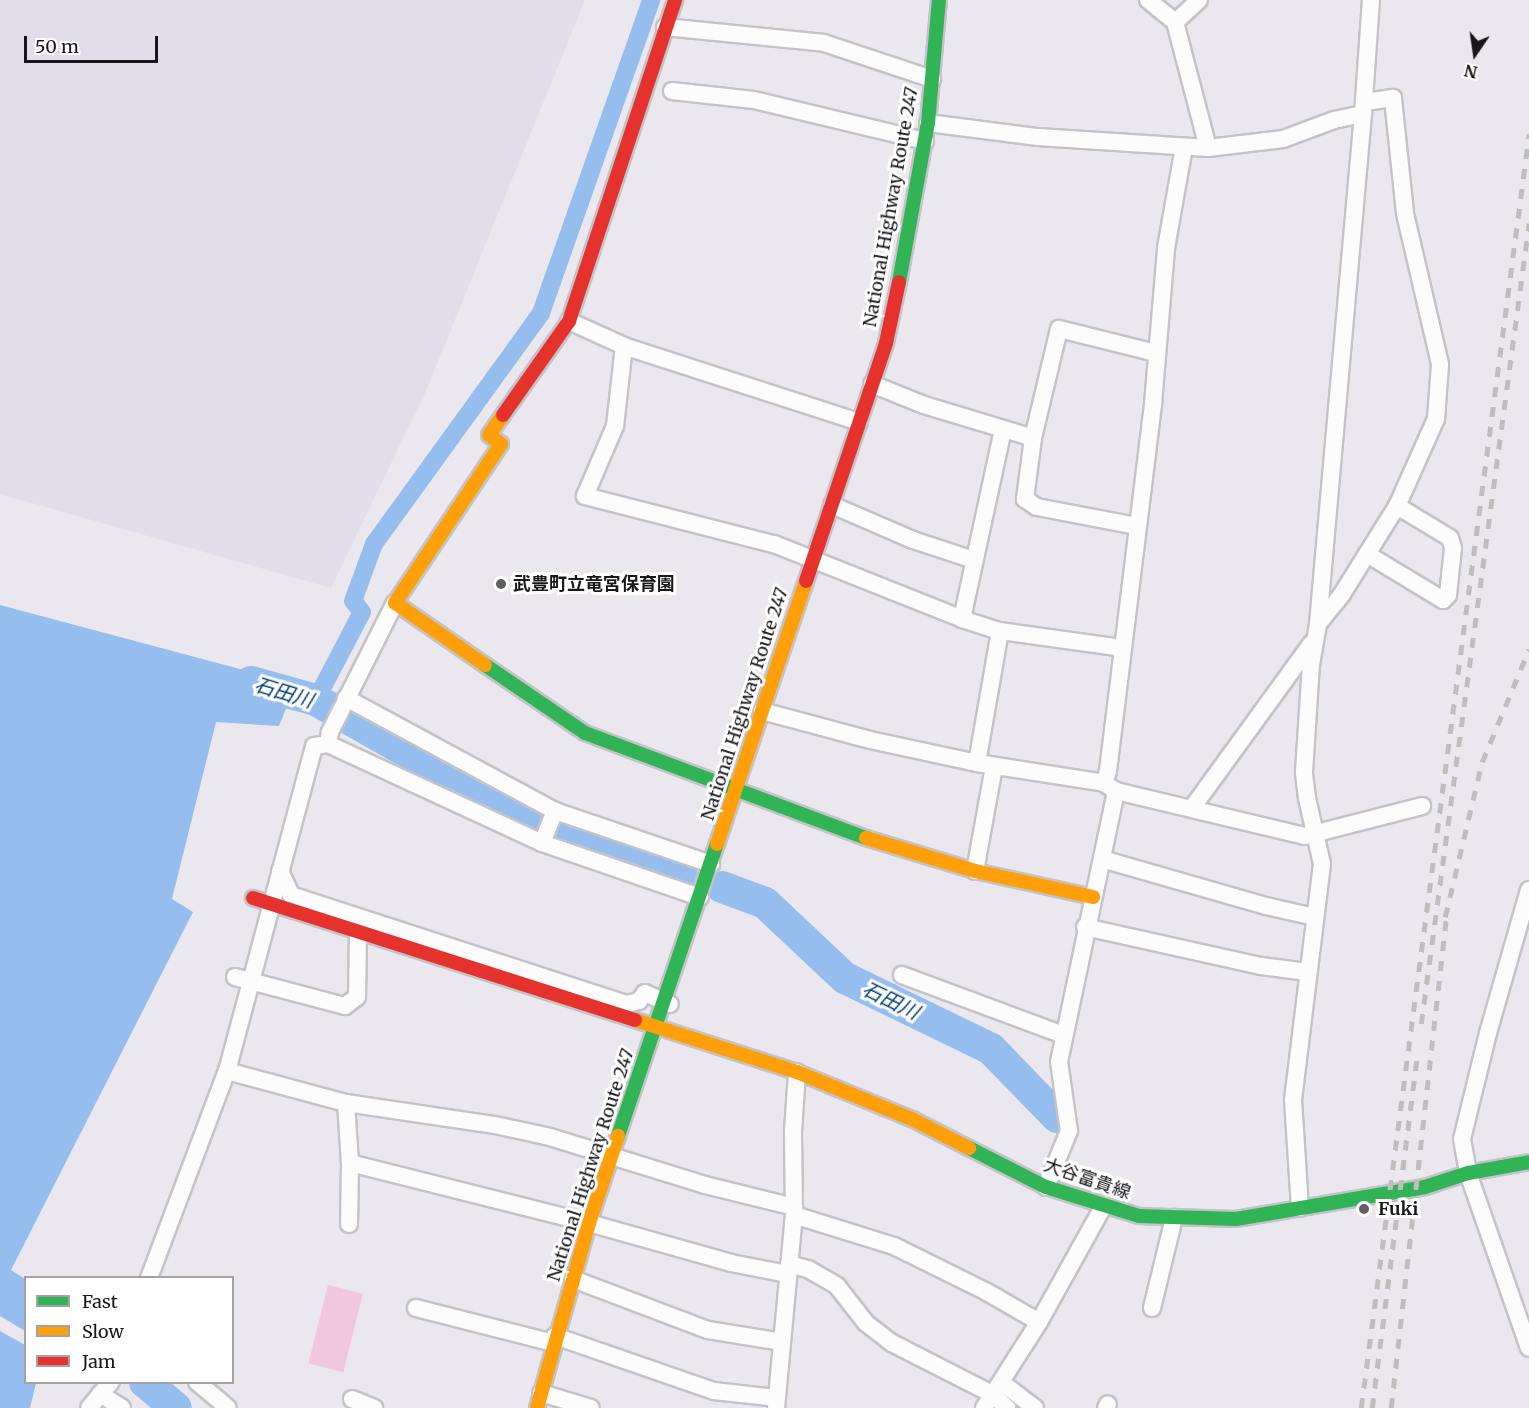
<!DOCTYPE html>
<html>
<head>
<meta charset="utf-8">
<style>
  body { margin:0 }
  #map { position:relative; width:1529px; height:1408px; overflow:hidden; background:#eae8ee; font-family:Merriweather,"Noto Sans JP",serif }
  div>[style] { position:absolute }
  .built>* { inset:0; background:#e2ddeb }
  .green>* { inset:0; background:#f1c6df; transform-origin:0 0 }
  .water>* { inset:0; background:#95bdee }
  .canal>* { height:18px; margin:-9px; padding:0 9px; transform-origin:9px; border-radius:9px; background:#95bdee }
  .river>* { height:32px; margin:-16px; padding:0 16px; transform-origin:16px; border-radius:16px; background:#95bdee }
  .roads { filter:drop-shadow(2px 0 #c4c3c8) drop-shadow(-2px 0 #c4c3c8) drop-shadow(0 2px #c4c3c8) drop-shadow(0 -2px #c4c3c8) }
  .street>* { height:16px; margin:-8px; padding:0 8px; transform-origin:8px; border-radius:8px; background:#fcfcfc }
  .fast>* { height:14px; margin:-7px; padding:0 7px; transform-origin:7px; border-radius:7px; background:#30b455 }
  .slow>* { height:14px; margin:-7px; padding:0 7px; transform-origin:7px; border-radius:7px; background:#ff9f0a }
  .jam>* { height:14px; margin:-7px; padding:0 7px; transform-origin:7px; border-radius:7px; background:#e5322d }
  .rail>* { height:4.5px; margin-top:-2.25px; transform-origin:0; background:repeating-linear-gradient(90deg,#bebebf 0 10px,transparent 0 20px) }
  .dots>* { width:16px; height:16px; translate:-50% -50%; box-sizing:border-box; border:3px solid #fff; border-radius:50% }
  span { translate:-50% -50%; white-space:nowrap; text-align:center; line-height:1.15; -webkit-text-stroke:6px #fff; paint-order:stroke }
  .street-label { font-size:18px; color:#19171c }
  .poi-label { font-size:18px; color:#19171c; font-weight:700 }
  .left { translate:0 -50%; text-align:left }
  .water-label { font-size:20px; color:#003c78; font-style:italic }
  .legend { position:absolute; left:24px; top:1276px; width:210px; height:108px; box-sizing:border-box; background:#fff; border:2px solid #a3a2a4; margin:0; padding:8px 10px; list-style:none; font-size:18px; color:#19171c }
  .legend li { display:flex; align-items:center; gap:12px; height:30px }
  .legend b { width:30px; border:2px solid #a3a2a4 }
  .north { position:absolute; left:1445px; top:24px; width:60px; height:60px; -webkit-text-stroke:4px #fff; paint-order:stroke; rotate:193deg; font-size:16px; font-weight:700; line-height:24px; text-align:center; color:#19171c }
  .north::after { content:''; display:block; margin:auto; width:21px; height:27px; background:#19171c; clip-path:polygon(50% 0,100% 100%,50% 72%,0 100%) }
  .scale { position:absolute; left:24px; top:36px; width:134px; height:27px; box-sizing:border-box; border:3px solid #19171c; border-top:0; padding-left:8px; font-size:18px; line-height:21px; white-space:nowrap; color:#19171c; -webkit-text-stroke:4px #fff; paint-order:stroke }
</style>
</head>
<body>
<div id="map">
  <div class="built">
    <i style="clip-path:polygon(0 0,585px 0,426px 391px,331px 588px,0 494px)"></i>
  </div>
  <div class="green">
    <i style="left:328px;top:1285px;width:36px;height:81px;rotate:14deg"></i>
  </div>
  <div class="water">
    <i style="clip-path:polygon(0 605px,296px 684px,279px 726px,216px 722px,172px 899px,193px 912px,11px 1270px,25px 1279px,25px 1331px,0 1316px)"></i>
    <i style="clip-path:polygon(0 1331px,25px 1345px,26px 1382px,36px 1383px,30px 1408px,0 1408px)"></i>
  </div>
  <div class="canal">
    <i style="left:316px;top:700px;width:99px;rotate:-62.4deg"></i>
    <i style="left:362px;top:612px;width:14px;rotate:-129deg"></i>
    <i style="left:353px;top:601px;width:61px;rotate:-69.8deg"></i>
    <i style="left:374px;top:544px;width:285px;rotate:-54.1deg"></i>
    <i style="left:541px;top:313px;width:332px;rotate:-70.6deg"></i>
  </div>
  <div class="river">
    <i style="left:251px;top:682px;width:67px;rotate:15.5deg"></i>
    <i style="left:316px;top:700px;width:176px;rotate:29.6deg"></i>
    <i style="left:469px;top:787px;width:83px;rotate:25.6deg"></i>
    <i style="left:556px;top:828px;width:134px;rotate:20.5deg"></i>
    <i style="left:722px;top:887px;width:46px;rotate:20.4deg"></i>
    <i style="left:765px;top:903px;width:110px;rotate:43.2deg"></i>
    <i style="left:845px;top:978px;width:162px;rotate:25.9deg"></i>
    <i style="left:991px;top:1049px;width:95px;rotate:45.9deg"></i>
    <i style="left:145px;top:1382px;width:40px;rotate:40deg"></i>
  </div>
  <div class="roads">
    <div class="street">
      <i style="left:1148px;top:0;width:35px;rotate:39deg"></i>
      <i style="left:1199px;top:0;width:33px;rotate:137deg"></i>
      <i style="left:1175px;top:22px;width:130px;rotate:75.3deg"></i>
      <i style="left:665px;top:27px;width:160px;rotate:5.7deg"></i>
      <i style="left:824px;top:43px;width:114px;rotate:18.4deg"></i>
      <i style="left:672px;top:91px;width:82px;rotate:6.3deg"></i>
      <i style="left:754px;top:100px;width:176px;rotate:13.5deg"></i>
      <i style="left:928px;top:123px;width:111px;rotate:7.3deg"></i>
      <i style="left:1038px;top:137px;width:170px;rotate:3.7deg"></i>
      <i style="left:1208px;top:148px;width:76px;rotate:-6.8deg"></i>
      <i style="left:1283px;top:139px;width:54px;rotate:-20.4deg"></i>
      <i style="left:1334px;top:120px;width:30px;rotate:-12deg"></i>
      <i style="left:569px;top:321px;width:60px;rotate:24.4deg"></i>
      <i style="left:872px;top:384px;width:56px;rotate:22deg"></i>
      <i style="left:924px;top:405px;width:114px;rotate:16.8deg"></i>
      <i style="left:1033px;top:438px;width:62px;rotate:97.5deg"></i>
      <i style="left:1025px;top:499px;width:14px;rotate:34deg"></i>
      <i style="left:1037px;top:507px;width:102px;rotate:10.8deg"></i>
      <i style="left:859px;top:422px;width:247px;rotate:-162.1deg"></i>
      <i style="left:624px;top:346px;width:81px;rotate:96.4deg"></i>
      <i style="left:615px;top:426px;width:76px;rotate:113.2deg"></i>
      <i style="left:585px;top:496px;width:195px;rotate:14.3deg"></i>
      <i style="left:774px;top:544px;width:202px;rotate:21.7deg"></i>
      <i style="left:962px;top:619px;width:40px;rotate:18deg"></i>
      <i style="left:1000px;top:631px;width:124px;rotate:7.9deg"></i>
      <i style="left:1033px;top:438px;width:112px;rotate:-76.6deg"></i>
      <i style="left:1059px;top:329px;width:100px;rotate:13.9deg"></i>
      <i style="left:832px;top:505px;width:88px;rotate:23.4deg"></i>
      <i style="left:913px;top:540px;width:64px;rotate:18.2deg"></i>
      <i style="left:1367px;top:554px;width:89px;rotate:31.2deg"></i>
      <i style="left:1443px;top:600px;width:7px;rotate:-45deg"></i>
      <i style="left:1448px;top:595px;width:47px;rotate:-83.9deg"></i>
      <i style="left:1453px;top:548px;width:10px;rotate:-107deg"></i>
      <i style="left:1450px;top:538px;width:62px;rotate:-148.9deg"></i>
      <i style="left:962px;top:619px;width:193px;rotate:-77.8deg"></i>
      <i style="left:1318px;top:624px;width:38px;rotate:-51deg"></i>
      <i style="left:1342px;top:594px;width:104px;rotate:-58deg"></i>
      <i style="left:1397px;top:506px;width:95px;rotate:-65.9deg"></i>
      <i style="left:1436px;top:419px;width:55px;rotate:-85.8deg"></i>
      <i style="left:1440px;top:364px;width:155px;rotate:-103.1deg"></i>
      <i style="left:1405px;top:213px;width:116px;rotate:-96deg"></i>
      <i style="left:1393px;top:98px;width:29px;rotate:172deg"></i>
      <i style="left:346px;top:698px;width:238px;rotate:28.4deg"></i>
      <i style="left:555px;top:811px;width:165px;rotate:18.8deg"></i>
      <i style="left:762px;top:711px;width:112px;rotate:15deg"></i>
      <i style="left:870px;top:740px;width:109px;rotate:12.1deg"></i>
      <i style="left:977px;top:763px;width:129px;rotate:8.9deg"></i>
      <i style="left:1104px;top:783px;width:14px;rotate:34deg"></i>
      <i style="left:1116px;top:791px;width:194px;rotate:13.4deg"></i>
      <i style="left:1305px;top:836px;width:121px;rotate:-14.4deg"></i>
      <i style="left:328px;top:744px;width:12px;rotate:-81deg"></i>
      <i style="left:330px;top:732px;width:144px;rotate:-63.3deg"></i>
      <i style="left:977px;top:763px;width:134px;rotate:-80.1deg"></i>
      <i style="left:1104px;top:783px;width:13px;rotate:-72deg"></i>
      <i style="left:1108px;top:771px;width:370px;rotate:-83deg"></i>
      <i style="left:1153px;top:404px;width:157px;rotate:-85.2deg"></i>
      <i style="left:1166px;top:248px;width:103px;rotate:-79.9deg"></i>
      <i style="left:1192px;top:808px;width:203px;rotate:-54deg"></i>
      <i style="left:542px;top:843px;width:167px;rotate:18.9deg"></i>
      <i style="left:1102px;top:859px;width:171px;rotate:16deg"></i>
      <i style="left:1266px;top:906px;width:50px;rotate:12.7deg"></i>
      <i style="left:280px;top:871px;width:26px;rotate:65deg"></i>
      <i style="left:291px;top:895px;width:353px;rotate:18deg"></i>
      <i style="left:627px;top:1004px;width:12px;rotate:-14deg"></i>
      <i style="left:639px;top:1001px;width:10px;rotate:-53deg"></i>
      <i style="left:645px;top:993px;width:27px;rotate:24deg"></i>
      <i style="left:975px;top:871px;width:107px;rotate:-79.7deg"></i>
      <i style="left:1529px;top:890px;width:149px;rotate:106deg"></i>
      <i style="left:1488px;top:1033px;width:109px;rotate:103.8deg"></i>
      <i style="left:1462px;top:1139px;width:35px;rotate:80deg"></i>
      <i style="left:1468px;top:1173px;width:185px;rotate:70.8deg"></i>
      <i style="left:1085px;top:927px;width:180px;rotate:12.5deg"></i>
      <i style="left:1261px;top:966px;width:47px;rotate:7.3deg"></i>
      <i style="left:902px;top:975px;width:172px;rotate:20.4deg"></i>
      <i style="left:235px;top:977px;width:114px;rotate:14.8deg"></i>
      <i style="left:345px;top:1006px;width:15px;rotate:-37deg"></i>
      <i style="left:357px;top:997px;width:67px;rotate:-89.1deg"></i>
      <i style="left:227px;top:1071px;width:123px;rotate:15.1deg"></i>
      <i style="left:346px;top:1103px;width:151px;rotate:8.4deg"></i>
      <i style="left:495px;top:1125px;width:56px;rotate:12.3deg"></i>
      <i style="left:550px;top:1137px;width:162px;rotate:17.2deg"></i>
      <i style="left:705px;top:1185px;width:92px;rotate:13.9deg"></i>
      <i style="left:346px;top:1103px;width:60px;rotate:86.2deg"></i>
      <i style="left:350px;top:1163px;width:61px;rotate:90.9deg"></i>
      <i style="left:350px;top:1163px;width:246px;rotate:14.1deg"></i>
      <i style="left:589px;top:1223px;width:148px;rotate:15.7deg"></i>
      <i style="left:731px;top:1263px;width:57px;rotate:11.1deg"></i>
      <i style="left:1046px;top:1187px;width:61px;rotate:-67.7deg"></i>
      <i style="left:1069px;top:1131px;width:70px;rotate:-98.2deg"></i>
      <i style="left:1059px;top:1062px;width:277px;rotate:-78.1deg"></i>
      <i style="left:1300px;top:1208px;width:108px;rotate:-93.7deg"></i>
      <i style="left:1293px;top:1100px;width:238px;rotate:-83deg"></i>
      <i style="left:1322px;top:864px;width:68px;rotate:-102.8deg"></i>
      <i style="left:1307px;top:798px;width:26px;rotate:-97deg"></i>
      <i style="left:1304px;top:772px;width:107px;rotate:-86.3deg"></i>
      <i style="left:1311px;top:665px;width:42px;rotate:-80.3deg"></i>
      <i style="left:1318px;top:624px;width:512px;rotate:-84.96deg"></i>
      <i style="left:1363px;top:114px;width:114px;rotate:-86deg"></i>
      <i style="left:794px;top:1215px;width:105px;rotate:17.2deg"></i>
      <i style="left:894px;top:1246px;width:104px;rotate:26.3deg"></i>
      <i style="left:987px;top:1292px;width:60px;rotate:30deg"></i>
      <i style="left:789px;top:1264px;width:20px;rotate:15deg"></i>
      <i style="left:808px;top:1269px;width:34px;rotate:30deg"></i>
      <i style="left:837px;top:1286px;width:47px;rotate:51.9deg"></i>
      <i style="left:866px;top:1323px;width:33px;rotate:38deg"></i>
      <i style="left:892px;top:1343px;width:112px;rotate:27deg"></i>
      <i style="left:992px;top:1394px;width:21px;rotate:43deg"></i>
      <i style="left:149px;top:1278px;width:221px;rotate:-69.4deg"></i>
      <i style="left:227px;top:1071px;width:336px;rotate:-75deg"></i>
      <i style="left:314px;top:746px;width:14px;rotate:-8deg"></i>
      <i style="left:328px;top:744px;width:236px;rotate:24.8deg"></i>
      <i style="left:542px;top:843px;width:35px;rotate:-68deg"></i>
      <i style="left:573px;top:1279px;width:144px;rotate:20.7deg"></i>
      <i style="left:708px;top:1330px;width:75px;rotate:9.2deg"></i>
      <i style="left:416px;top:1308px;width:141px;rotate:14.3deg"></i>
      <i style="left:1152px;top:1308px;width:93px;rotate:-76.3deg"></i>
      <i style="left:555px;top:1336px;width:168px;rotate:19.1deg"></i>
      <i style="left:714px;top:1391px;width:62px;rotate:6.4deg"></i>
      <i style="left:197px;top:1382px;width:40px;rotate:40deg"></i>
      <i style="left:1001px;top:1382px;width:43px;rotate:37.4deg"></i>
      <i style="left:541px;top:1393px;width:52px;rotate:16.7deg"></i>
      <i style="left:100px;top:1394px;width:26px;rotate:32deg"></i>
      <i style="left:352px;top:1399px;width:24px;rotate:22deg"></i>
      <i style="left:89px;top:1408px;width:34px;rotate:-50deg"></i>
      <i style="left:776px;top:1408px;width:194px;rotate:-84.7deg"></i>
      <i style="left:794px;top:1215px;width:84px;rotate:-90.7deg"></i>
      <i style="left:793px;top:1131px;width:59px;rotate:-86.1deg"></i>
      <i style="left:984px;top:1408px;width:102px;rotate:-57.4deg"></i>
      <i style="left:1039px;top:1322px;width:132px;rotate:-60.9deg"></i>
      <i style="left:1106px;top:1408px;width:4px;rotate:-63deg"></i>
    </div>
    <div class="fast">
      <i style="left:899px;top:282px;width:162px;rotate:-79.7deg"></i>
      <i style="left:928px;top:123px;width:123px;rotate:-84.9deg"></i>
      <i style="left:485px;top:665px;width:121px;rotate:34.2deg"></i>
      <i style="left:585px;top:733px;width:300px;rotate:20.5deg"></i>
      <i style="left:618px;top:1136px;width:308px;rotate:-71.3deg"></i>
      <i style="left:969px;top:1148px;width:86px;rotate:26.9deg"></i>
      <i style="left:1046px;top:1187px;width:97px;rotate:17.3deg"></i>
      <i style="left:1139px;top:1216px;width:97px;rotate:1.8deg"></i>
      <i style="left:1236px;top:1219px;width:192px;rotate:-9.6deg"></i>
      <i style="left:1425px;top:1187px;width:45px;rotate:-18deg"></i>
      <i style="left:1468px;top:1173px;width:62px;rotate:-10.2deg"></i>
    </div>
    <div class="slow">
      <i style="left:485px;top:665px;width:109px;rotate:-145.4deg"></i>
      <i style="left:395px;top:603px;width:191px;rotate:-56.3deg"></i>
      <i style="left:501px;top:444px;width:15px;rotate:-143deg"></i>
      <i style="left:489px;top:435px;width:24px;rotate:-55deg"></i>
      <i style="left:866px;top:838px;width:114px;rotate:16.8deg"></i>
      <i style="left:975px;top:871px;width:121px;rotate:12.4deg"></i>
      <i style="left:717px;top:844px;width:278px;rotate:-71.3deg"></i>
      <i style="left:635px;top:1020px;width:170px;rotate:17.8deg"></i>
      <i style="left:797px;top:1072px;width:126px;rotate:22.3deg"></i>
      <i style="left:914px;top:1120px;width:62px;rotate:27deg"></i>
      <i style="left:537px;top:1408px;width:192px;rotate:-74.3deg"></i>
      <i style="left:589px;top:1223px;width:92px;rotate:-71.6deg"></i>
    </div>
    <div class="jam">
      <i style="left:503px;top:415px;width:115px;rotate:-54.9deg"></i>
      <i style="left:569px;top:321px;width:338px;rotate:-71.7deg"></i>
      <i style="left:806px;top:581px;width:251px;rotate:-71.4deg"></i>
      <i style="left:886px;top:343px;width:62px;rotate:-78deg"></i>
      <i style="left:253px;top:898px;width:401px;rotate:17.7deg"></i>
    </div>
  </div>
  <div class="rail">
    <i style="left:1445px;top:917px;width:159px;rotate:-76.6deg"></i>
    <i style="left:1482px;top:762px;width:122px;rotate:-67.4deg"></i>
    <i style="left:1421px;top:1024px;width:808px;rotate:-82.32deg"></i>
    <i style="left:1361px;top:1408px;width:1285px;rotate:-82.49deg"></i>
    <i style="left:1372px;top:1408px;width:360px;rotate:-82.7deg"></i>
    <i style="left:1391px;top:1408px;width:501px;rotate:-83.58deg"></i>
  </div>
  <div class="dots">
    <i style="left:501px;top:584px;background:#626066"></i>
    <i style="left:1364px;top:1209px;background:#626066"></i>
  </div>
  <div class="street-label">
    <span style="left:891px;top:207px;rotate:-80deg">National Highway Route 247</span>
    <span style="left:745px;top:704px;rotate:-72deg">National Highway Route 247</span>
    <span style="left:591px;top:1165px;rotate:-72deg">National Highway Route 247</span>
    <span style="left:1087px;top:1179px;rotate:19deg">大谷富貴線</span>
  </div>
  <div class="poi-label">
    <span class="left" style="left:513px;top:584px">武豊町立竜宮保育園</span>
    <span class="left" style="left:1378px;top:1209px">Fuki</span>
  </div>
  <div class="water-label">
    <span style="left:284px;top:692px;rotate:17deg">石田川</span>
    <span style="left:891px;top:1000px;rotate:26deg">石田川</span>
  </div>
  <ul class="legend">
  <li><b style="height:8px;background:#30b455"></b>Fast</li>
  <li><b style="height:8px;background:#ff9f0a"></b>Slow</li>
  <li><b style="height:8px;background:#e5322d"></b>Jam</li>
  </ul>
  <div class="north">N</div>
  <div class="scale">50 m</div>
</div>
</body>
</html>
